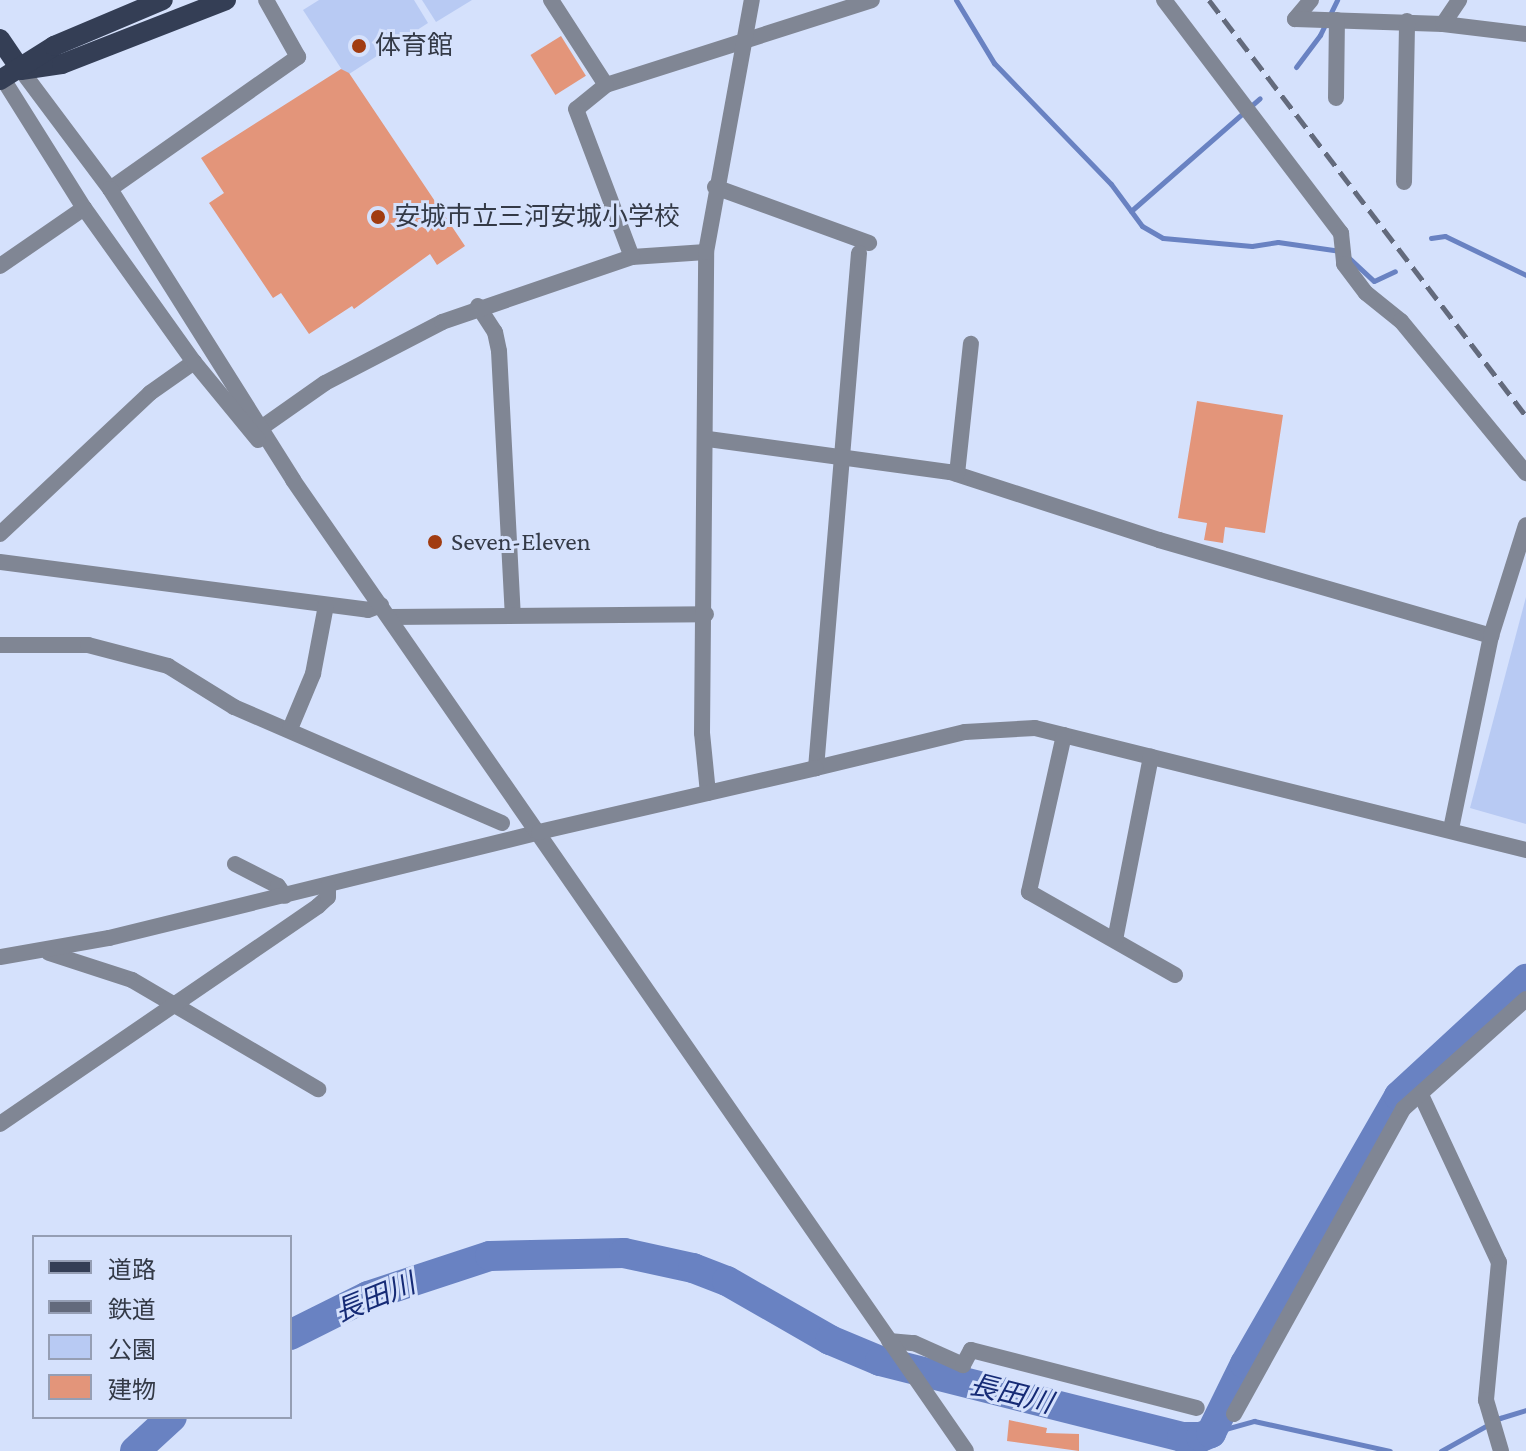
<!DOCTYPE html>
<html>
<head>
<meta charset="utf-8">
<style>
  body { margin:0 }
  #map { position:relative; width:1526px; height:1451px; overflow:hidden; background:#d5e1fc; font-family:"Crimson Pro","Noto Sans JP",serif }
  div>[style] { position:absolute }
  .green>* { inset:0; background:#b8caf3 }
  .stream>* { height:5px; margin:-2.5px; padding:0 2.5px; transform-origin:2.5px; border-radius:2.5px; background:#6982c2 }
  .river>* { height:30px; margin:-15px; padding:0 15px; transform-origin:15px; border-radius:15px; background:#6982c2 }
  .building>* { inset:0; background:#e3957a; transform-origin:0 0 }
  .minor>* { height:16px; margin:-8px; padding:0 8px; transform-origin:8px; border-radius:8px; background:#808694 }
  .tertiary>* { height:16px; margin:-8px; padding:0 8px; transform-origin:8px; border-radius:8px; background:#808694 }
  .primary>* { height:20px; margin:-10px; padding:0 10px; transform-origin:10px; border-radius:10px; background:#343e55 }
  .rail>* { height:5px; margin-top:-2.5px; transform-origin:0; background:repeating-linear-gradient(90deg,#636a7c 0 16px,transparent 0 24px) }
  .dots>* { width:22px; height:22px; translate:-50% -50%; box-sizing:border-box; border:4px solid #d5e1fc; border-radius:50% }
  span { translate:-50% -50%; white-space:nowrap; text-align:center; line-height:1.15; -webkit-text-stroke:6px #d5e1fc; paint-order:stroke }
  .poi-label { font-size:26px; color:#343a47 }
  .left { translate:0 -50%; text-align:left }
  .water-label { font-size:28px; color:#162b76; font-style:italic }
  .legend { position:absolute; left:32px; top:1235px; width:260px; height:184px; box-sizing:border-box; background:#d5e1fc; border:2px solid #959eb4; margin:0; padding:10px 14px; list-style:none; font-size:24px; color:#343a47 }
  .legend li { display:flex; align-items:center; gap:16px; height:40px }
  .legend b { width:40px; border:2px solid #959eb4 }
</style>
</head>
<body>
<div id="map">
  <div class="green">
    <i style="clip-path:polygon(319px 0,414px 0,428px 23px,346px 76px,303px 10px)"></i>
    <i style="clip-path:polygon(422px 0,472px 0,436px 22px)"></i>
    <i style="clip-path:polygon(1526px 597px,1526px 824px,1470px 808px)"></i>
  </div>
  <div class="stream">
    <i style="left:956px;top:0;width:74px;rotate:58.9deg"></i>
    <i style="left:994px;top:63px;width:168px;rotate:46deg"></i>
    <i style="left:1111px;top:184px;width:52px;rotate:53.6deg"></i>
    <i style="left:1142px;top:226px;width:24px;rotate:30deg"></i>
    <i style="left:1163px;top:238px;width:89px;rotate:5.1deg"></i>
    <i style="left:1252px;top:246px;width:26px;rotate:-9deg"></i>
    <i style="left:1278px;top:242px;width:63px;rotate:8.3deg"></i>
    <i style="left:1296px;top:67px;width:40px;rotate:-53deg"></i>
    <i style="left:1320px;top:35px;width:39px;rotate:-64deg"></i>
    <i style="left:1131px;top:211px;width:171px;rotate:-41.2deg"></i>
    <i style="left:1431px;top:238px;width:14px;rotate:-8deg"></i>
    <i style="left:1445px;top:236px;width:90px;rotate:25.7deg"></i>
    <i style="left:1348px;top:257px;width:35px;rotate:43deg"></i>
    <i style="left:1374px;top:281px;width:23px;rotate:-25deg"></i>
    <i style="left:1211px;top:1433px;width:45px;rotate:-15.6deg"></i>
    <i style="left:1254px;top:1421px;width:139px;rotate:12.4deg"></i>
    <i style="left:1441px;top:1451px;width:68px;rotate:-29.2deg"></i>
    <i style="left:1500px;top:1418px;width:27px;rotate:-17deg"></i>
  </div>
  <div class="river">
    <i style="left:290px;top:1335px;width:87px;rotate:-26.6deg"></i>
    <i style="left:368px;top:1296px;width:128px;rotate:-18.2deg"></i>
    <i style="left:490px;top:1256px;width:134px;rotate:-1.3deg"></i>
    <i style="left:624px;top:1253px;width:71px;rotate:12.3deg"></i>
    <i style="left:693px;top:1268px;width:36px;rotate:21deg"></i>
    <i style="left:727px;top:1281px;width:119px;rotate:29.8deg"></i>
    <i style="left:830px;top:1340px;width:54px;rotate:22.8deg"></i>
    <i style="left:880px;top:1361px;width:311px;rotate:14.1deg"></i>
    <i style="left:1182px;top:1437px;width:19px"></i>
    <i style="left:1201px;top:1437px;width:11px;rotate:-22deg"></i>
    <i style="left:1211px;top:1433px;width:77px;rotate:-63.8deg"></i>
    <i style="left:1245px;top:1364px;width:309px;rotate:-60.1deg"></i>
    <i style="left:1399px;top:1096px;width:173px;rotate:-42.7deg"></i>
    <i style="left:135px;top:1451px;width:50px;rotate:-42.6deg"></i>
  </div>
  <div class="building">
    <i style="left:561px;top:36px;width:47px;height:36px;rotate:58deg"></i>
    <i style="clip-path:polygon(341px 69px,349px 73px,465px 246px,437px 265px,430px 254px,354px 309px,352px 306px,309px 334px,281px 293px,273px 298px,209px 203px,224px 193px,201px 158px)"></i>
    <i style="clip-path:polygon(1197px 401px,1283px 415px,1265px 533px,1225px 527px,1223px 543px,1204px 540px,1207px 523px,1178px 518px)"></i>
    <i style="clip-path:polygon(1009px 1420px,1047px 1428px,1046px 1433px,1079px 1434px,1079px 1451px,1007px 1441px)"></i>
  </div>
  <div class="minor">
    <i style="left:551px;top:0;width:101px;rotate:57.1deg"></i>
    <i style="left:606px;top:85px;width:279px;rotate:-17.7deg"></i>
    <i style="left:1164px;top:0;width:293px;rotate:52.8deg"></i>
    <i style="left:1341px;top:233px;width:31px;rotate:84deg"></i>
    <i style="left:1344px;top:264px;width:36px;rotate:53deg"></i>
    <i style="left:1366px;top:293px;width:45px;rotate:38.7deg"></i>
    <i style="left:1401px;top:321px;width:197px;rotate:50.6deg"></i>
    <i style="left:1311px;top:0;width:25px;rotate:130deg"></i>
    <i style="left:1295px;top:19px;width:148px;rotate:1.9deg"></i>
    <i style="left:1443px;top:24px;width:29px;rotate:-56deg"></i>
    <i style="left:1443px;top:24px;width:84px;rotate:6.9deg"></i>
    <i style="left:606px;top:85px;width:38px;rotate:141deg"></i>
    <i style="left:576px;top:109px;width:158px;rotate:69.3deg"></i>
    <i style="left:632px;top:257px;width:74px;rotate:-3.9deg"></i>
    <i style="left:1336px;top:98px;width:78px;rotate:-89.3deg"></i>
    <i style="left:1404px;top:182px;width:161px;rotate:-88.9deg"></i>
    <i style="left:715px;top:187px;width:164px;rotate:20deg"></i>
    <i style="left:110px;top:189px;width:230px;rotate:-35.1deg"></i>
    <i style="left:298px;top:57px;width:65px;rotate:-119.3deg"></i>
    <i style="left:859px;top:253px;width:517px;rotate:94.77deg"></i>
    <i style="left:816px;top:768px;width:153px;rotate:-13.6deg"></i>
    <i style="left:965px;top:732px;width:70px;rotate:-3.3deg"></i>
    <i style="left:1035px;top:728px;width:506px;rotate:13.95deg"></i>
    <i style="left:0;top:266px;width:102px;rotate:-34.6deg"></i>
    <i style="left:478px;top:306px;width:31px;rotate:57deg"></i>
    <i style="left:495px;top:332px;width:19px;rotate:78deg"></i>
    <i style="left:499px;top:351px;width:263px;rotate:87deg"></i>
    <i style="left:261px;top:428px;width:78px;rotate:-35.1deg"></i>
    <i style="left:325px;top:383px;width:132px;rotate:-27.5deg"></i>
    <i style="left:442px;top:322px;width:201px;rotate:-18.9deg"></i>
    <i style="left:708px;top:439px;width:244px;rotate:7.8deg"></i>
    <i style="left:950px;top:472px;width:220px;rotate:18deg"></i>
    <i style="left:1159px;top:540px;width:346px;rotate:16.1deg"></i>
    <i style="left:957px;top:474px;width:131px;rotate:-83.9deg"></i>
    <i style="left:0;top:534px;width:206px;rotate:-43.2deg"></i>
    <i style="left:150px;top:393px;width:54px;rotate:-35.2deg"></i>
    <i style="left:0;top:562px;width:371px;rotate:7.4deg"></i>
    <i style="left:368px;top:610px;width:14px;rotate:-21deg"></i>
    <i style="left:390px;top:617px;width:316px;rotate:-0.5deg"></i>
    <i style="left:0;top:645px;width:88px"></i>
    <i style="left:88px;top:645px;width:83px;rotate:14.7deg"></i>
    <i style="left:168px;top:666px;width:78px;rotate:31.8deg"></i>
    <i style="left:234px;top:707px;width:292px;rotate:23.4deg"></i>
    <i style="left:290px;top:729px;width:60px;rotate:-67.3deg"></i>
    <i style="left:313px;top:674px;width:70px;rotate:-79.3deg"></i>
    <i style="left:1064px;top:735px;width:161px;rotate:102.6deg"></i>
    <i style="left:1029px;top:892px;width:168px;rotate:29.6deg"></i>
    <i style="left:708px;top:793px;width:60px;rotate:-95.7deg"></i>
    <i style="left:702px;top:733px;width:481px;rotate:-89.5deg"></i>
    <i style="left:706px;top:252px;width:256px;rotate:-79.7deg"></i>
    <i style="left:1451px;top:829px;width:197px;rotate:-78.3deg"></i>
    <i style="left:1491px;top:636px;width:116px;rotate:-72.5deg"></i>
    <i style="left:235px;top:864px;width:48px;rotate:27.1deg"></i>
    <i style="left:278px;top:886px;width:12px;rotate:55deg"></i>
    <i style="left:1115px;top:940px;width:187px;rotate:-78.9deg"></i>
    <i style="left:49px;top:953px;width:87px;rotate:18deg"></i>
    <i style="left:132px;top:980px;width:216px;rotate:30.4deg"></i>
    <i style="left:0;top:957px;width:111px;rotate:-9.9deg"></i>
    <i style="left:109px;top:938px;width:443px;rotate:-13.8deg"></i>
    <i style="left:1421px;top:1095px;width:184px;rotate:65deg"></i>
    <i style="left:1499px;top:1262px;width:139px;rotate:95.4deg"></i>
    <i style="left:1486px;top:1400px;width:53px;rotate:73.6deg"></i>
    <i style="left:0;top:1124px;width:386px;rotate:-34.4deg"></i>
    <i style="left:318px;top:906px;width:13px;rotate:-42deg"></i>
    <i style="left:328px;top:897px;width:11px;rotate:-90deg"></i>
    <i style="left:889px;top:1341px;width:25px;rotate:5deg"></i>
    <i style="left:914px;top:1343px;width:54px;rotate:24.2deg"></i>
    <i style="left:963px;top:1365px;width:17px;rotate:-62deg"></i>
    <i style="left:971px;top:1350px;width:233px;rotate:14.4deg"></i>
    <i style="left:1234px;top:1414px;width:349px;rotate:-61deg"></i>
    <i style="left:1403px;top:1109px;width:165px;rotate:-41.8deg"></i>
  </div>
  <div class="tertiary">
    <i style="left:21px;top:70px;width:149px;rotate:53.2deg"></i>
    <i style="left:110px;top:189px;width:344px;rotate:57.8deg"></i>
    <i style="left:293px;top:480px;width:1181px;rotate:55.27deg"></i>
    <i style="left:3px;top:79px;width:152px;rotate:57.9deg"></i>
    <i style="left:84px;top:208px;width:189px;rotate:54.5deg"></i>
    <i style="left:194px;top:362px;width:101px;rotate:50.6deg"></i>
    <i style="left:539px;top:832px;width:284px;rotate:-13deg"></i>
  </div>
  <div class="primary">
    <i style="left:0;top:39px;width:37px;rotate:56deg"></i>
    <i style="left:21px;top:70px;width:41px;rotate:-8.3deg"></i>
    <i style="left:62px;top:64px;width:176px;rotate:-21.3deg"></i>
    <i style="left:0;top:80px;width:64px;rotate:-32.2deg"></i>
    <i style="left:54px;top:46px;width:118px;rotate:-22.9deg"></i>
  </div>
  <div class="rail">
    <i style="left:1209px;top:0;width:523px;rotate:52.69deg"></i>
  </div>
  <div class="dots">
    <i style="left:359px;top:46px;background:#a13c11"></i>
    <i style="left:378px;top:217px;background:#a13c11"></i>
    <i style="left:435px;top:542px;background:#a13c11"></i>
  </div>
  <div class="poi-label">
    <span class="left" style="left:375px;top:46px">体育館</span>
    <span class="left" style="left:394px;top:217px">安城市立三河安城小学校</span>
    <span class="left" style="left:451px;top:542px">Seven-Eleven</span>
  </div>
  <div class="water-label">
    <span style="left:375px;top:1298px;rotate:-22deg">長田川</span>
    <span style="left:1011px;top:1394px;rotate:14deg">長田川</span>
  </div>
  <ul class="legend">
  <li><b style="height:10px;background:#343e55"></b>道路</li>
  <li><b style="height:10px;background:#636a7c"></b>鉄道</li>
  <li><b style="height:22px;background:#b8caf3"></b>公園</li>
  <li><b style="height:22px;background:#e3957a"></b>建物</li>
  </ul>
</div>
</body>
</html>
